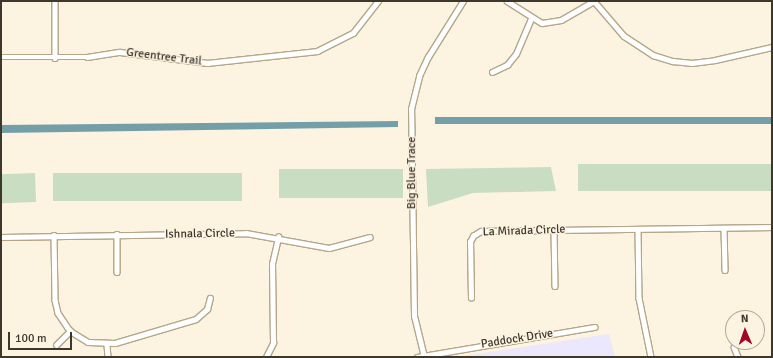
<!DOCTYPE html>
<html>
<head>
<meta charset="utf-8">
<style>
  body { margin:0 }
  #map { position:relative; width:773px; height:358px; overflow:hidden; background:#fdf3e1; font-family:Signika,sans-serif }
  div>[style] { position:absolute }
  .education>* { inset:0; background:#ebe7fd }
  .green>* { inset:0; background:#c9ddc2; transform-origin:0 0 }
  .water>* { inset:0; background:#749fa9; transform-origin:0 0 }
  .roads { filter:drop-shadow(1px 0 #b5a689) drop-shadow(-1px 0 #b5a689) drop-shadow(0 1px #b5a689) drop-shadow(0 -1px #b5a689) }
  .minor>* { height:4.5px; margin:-2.25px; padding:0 2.25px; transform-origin:2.25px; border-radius:2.25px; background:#fff }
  span { translate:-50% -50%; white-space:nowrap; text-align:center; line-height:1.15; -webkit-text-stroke:3px #fdf3e1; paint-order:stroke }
  .street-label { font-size:12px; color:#3e372c }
  .frame { position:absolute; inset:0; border:2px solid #3e372c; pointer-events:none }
  .north { position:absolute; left:725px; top:310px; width:40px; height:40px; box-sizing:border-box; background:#fdf3e1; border:1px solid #b1a899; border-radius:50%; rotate:358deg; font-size:11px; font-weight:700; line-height:16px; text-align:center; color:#3e372c }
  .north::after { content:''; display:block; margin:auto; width:14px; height:18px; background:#a30524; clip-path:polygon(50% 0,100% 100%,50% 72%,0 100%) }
  .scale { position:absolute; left:8px; top:332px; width:64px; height:18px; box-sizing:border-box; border:2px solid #3e372c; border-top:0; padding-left:5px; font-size:12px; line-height:14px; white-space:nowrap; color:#3e372c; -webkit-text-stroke:3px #fdf3e1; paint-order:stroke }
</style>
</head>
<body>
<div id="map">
  <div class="education">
    <i style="clip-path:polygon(609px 334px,615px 357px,457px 357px)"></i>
  </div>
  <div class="green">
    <i style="left:772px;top:164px;width:27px;height:194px;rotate:90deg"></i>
    <i style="clip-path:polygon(551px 167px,556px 191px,473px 193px,428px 207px,426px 169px)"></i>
    <i style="left:403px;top:169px;width:29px;height:124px;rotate:90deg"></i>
    <i style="left:35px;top:173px;width:29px;height:34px;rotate:88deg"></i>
    <i style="left:53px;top:173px;width:189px;height:28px"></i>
  </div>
  <div class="water">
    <i style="left:772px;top:117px;width:7px;height:337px;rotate:90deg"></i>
    <i style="clip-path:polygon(398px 121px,398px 127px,1px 133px,1px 125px)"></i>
  </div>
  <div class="roads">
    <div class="minor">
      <i style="left:55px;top:1px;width:57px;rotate:90deg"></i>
      <i style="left:507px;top:1px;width:41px;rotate:32.2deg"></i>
      <i style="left:542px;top:23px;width:19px;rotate:-9deg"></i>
      <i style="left:561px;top:20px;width:38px;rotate:-30deg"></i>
      <i style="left:594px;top:1px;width:46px;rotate:49.4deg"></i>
      <i style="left:624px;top:36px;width:35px;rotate:33deg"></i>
      <i style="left:653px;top:55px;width:21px;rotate:17deg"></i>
      <i style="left:673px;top:61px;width:19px;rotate:6deg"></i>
      <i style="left:692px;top:63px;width:23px;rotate:-7deg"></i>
      <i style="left:715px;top:60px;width:58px;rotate:-12.8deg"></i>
      <i style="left:1px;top:57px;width:86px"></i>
      <i style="left:87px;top:57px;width:33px;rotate:-9deg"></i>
      <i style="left:120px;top:52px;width:88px;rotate:7.2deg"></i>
      <i style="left:207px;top:63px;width:111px;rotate:-6.2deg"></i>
      <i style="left:317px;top:51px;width:40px;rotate:-26.6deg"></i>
      <i style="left:353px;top:33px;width:41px;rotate:-52deg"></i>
      <i style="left:492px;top:72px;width:17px;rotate:-25deg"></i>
      <i style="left:507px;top:65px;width:14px;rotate:-51deg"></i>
      <i style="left:516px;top:54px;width:39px;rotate:-67deg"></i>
      <i style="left:724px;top:228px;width:42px;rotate:88.6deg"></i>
      <i style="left:638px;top:229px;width:69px;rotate:89.2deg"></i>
      <i style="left:639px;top:298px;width:60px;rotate:78.5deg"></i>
      <i style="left:554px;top:230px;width:56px;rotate:89deg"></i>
      <i style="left:117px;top:234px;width:38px;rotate:90deg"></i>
      <i style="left:54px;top:235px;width:65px;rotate:89.1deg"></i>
      <i style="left:55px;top:300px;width:13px;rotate:77deg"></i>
      <i style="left:58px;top:313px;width:22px;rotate:56deg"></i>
      <i style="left:70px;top:331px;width:21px;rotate:31deg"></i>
      <i style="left:88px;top:342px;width:27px;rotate:2deg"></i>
      <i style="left:115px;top:343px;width:84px;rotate:-16.5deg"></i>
      <i style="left:196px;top:319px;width:15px;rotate:-42deg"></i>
      <i style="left:207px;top:309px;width:11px;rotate:-75deg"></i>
      <i style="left:1px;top:237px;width:245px;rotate:-0.9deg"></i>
      <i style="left:246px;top:233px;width:84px;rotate:10.2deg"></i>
      <i style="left:329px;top:248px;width:42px;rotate:-15deg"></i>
      <i style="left:471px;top:298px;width:56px;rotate:-91deg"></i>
      <i style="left:470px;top:242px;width:7px;rotate:-63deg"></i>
      <i style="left:473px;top:236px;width:9px;rotate:-32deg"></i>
      <i style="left:481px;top:231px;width:291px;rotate:-0.8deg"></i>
      <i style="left:56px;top:345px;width:20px;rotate:-45deg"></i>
      <i style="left:107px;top:345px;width:12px;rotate:85deg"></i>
      <i style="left:734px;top:347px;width:11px;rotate:68deg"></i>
      <i style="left:266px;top:357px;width:16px;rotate:-63deg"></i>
      <i style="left:273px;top:343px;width:79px;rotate:-90.7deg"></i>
      <i style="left:272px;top:264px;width:28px;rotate:-77deg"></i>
      <i style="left:417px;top:357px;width:180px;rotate:-9.6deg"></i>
      <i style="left:424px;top:357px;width:42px;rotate:-103.7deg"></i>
      <i style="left:414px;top:316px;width:207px;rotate:-90.8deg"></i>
      <i style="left:411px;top:109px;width:34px;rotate:-76deg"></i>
      <i style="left:419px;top:76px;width:21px;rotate:-65deg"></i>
      <i style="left:428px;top:57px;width:66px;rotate:-58deg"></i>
    </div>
  </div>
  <div class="street-label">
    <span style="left:164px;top:57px;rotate:7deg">Greentree Trail</span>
    <span style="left:412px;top:173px;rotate:-90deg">Big Blue Trace</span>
    <span style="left:524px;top:231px;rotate:-2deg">La Mirada Circle</span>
    <span style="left:200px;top:234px;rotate:-1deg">Ishnala Circle</span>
    <span style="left:517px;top:339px;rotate:-9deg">Paddock Drive</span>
  </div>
  <div class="frame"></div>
  <div class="north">N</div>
  <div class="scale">100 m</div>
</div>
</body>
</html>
